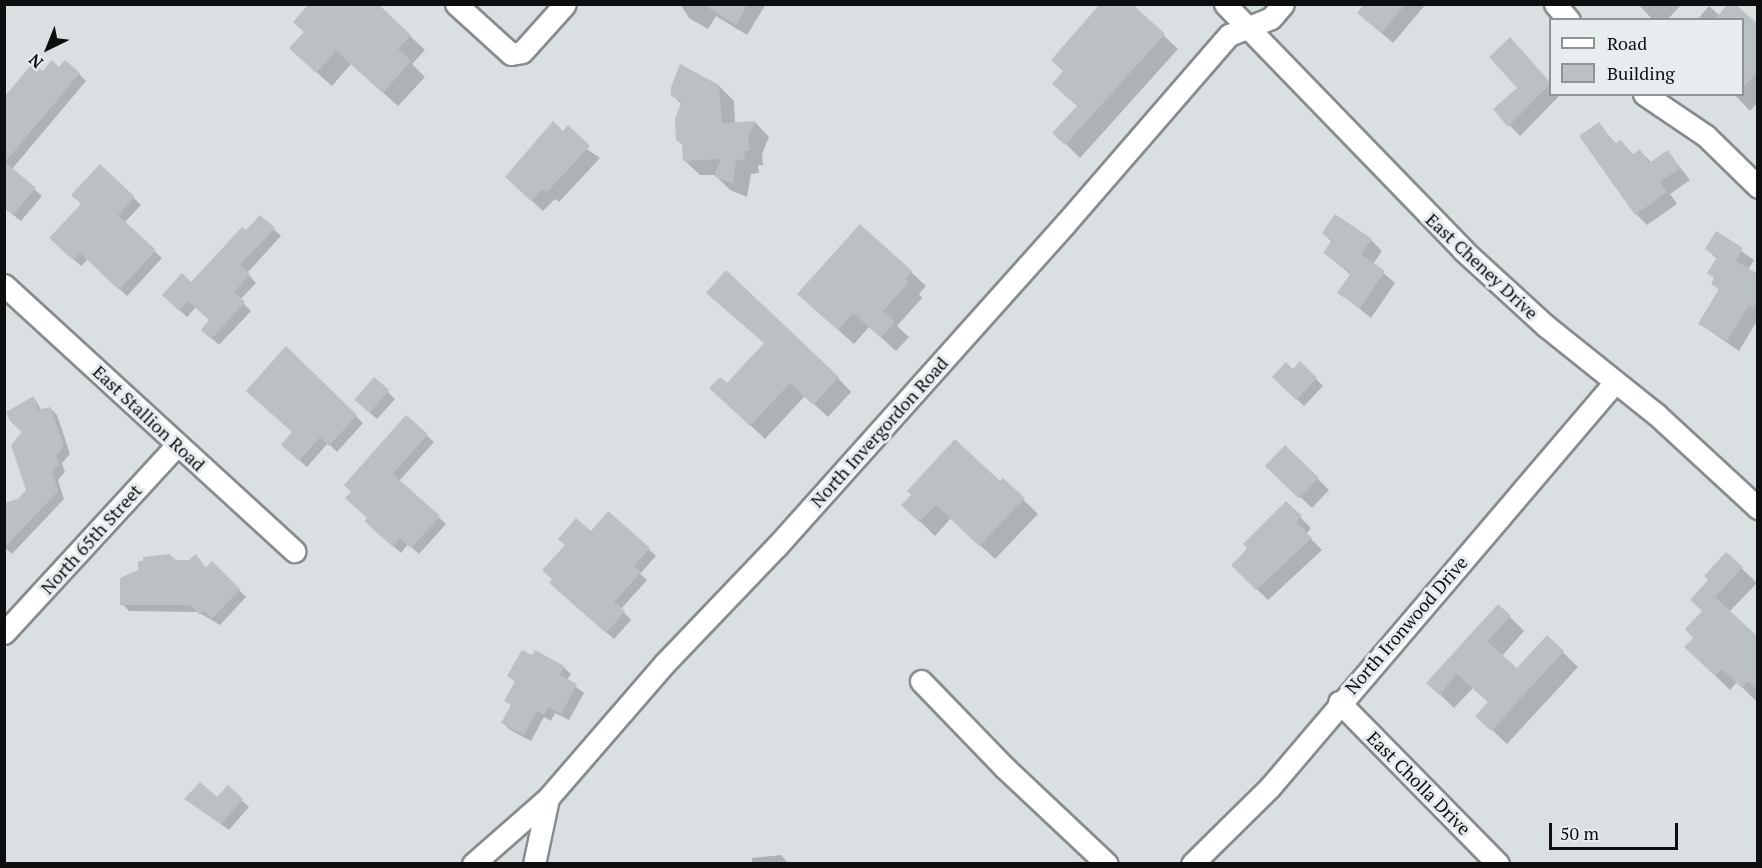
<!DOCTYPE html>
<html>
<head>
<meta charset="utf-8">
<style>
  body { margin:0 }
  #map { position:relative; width:1762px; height:868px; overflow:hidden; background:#dadfe2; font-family:"PT Serif",serif }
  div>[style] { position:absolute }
  .shadow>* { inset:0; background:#0003 }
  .building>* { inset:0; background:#bbc0c2; transform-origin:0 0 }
  .roads { filter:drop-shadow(2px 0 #878c8e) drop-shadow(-2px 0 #878c8e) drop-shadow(0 2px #878c8e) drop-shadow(0 -2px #878c8e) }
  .minor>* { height:21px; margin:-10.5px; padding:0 10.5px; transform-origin:10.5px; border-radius:10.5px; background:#fff }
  span { translate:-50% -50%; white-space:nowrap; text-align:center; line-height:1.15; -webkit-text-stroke:6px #e7ecef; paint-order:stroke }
  .street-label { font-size:18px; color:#0c0e0f }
  .frame { position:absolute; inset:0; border:6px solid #0c0e0f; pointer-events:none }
  .legend { position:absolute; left:1549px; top:18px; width:195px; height:78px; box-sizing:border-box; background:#e7ecef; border:2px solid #8f9395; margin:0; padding:8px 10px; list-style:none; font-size:18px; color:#0c0e0f }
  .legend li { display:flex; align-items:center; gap:12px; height:30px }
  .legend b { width:30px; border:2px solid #8f9395 }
  .north { position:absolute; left:18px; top:18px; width:60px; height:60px; -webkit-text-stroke:4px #e7ecef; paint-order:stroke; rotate:223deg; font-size:16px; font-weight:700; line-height:24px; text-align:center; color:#0c0e0f }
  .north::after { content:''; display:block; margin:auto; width:21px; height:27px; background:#0c0e0f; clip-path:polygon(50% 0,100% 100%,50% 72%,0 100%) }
  .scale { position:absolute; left:1549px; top:823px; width:129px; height:27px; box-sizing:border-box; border:3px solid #0c0e0f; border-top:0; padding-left:8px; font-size:18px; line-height:21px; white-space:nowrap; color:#0c0e0f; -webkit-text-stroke:4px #e7ecef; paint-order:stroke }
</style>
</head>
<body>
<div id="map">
  <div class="shadow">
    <i style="clip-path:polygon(376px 4px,425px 50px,412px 64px,425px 77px,398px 106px,351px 64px,332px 86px,306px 63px,305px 32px)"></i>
    <i style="clip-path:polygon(680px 4px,766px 4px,747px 35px,716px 16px,708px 29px,689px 18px)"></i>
    <i style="clip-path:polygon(1130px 4px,1178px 49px,1080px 158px,1055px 133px,1078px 107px)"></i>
    <i style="clip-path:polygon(1366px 4px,1426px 4px,1393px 43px,1370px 23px)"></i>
    <i style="clip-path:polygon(1638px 4px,1682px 4px,1667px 20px,1653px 20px)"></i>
    <i style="clip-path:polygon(1730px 4px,1758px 26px,1758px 102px,1750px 111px,1734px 94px,1742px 94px,1742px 20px,1697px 20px,1709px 6px,1720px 16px)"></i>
    <i style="clip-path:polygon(59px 69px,79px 74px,86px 81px,12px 169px,42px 196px,21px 221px,4px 208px,4px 96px,43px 74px)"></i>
    <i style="clip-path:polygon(1550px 83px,1550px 94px,1561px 94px,1520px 136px,1495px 110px,1519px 88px)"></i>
    <i style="clip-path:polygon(719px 86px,734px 101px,735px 123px,755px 122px,769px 137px,762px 154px,763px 165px,758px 165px,759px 173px,751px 174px,747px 197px,730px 190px,715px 175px,700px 175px,685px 161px,684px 146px,677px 140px,682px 105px,673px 95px)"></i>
    <i style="clip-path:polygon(1599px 124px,1617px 145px,1621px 142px,1634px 155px,1640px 151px,1652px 163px,1668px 152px,1690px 180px,1670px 194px,1677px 204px,1647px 225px,1636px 214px)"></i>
    <i style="clip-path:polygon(563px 133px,600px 158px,559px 202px,555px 199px,543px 211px,518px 188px)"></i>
    <i style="clip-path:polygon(100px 166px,141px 205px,124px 223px,162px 258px,127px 296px,88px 259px,81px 266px,51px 238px,83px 204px)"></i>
    <i style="clip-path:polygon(261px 217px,281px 236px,247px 273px,256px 283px,240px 300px,251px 311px,219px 345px,203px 330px,211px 321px,196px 307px,187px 317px,164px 295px,191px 284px)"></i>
    <i style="clip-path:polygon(1323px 233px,1371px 240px,1382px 251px,1373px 264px,1395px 283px,1371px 318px,1339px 292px,1351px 275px,1325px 253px,1332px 242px)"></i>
    <i style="clip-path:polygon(1716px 233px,1754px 260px,1748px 270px,1758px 276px,1758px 319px,1739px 351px,1700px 324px,1720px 291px,1713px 284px,1717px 259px,1707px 249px)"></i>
    <i style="clip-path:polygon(911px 272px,926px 286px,919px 294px,922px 298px,897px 326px,909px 337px,896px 351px,869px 327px,854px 344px,814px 309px)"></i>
    <i style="clip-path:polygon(286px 349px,363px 423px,337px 452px,328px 443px,307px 467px,290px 452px,294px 433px)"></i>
    <i style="clip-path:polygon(1300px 363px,1323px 386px,1304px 406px,1274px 377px,1293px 371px)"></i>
    <i style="clip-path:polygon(838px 378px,851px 392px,828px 417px,805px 396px,765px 439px,725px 401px,727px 386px)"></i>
    <i style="clip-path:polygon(374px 379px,395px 399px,377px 419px,363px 407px)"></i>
    <i style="clip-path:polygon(34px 398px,42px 411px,50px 408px,57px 415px,70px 454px,62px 463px,65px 472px,58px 480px,64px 499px,12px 554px,4px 547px,18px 500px,27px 490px,24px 433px,8px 412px)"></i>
    <i style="clip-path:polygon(406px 417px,434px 442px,399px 481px,446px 524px,419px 554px,408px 544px,401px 553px,373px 528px,369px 518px)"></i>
    <i style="clip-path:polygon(1278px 476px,1318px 479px,1329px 490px,1312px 508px)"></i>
    <i style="clip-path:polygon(1003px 480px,1038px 514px,995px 559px,951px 518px,935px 536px,903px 505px)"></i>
    <i style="clip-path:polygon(1286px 503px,1311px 528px,1306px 534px,1322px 550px,1268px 600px,1233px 565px)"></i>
    <i style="clip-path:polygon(609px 513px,656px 556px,640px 574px,647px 580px,621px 609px,631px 620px,614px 639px,558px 590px,591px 533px)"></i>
    <i style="clip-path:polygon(1727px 554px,1757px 583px,1729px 612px,1758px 639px,1757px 702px,1737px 682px,1730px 690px,1701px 662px,1695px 638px,1710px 580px)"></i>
    <i style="clip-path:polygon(196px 556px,207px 569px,212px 563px,246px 597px,220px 625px,198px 612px,129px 611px,122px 604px,175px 562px,190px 562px)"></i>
    <i style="clip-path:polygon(1510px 617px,1524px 631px,1502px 656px,1517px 670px,1547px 637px,1578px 667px,1507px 744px,1492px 730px,1489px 703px,1473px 688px,1454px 708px,1428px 683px)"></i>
    <i style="clip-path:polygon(563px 667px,571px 674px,567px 680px,584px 693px,569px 720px,555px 713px,551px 721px,544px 717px,531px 741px,510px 730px,503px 723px,512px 706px,506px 700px,516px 683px,509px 676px)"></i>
    <i style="clip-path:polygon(228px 788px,249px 807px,229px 830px,186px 799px,217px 799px)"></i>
    <i style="clip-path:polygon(781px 855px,789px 864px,752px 864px,752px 858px)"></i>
  </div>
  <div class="building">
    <i style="clip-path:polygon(309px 4px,378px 4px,411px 35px,398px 49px,411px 61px,383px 93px,336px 51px,316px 73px,289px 48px,304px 32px,293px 22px)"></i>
    <i style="clip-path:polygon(702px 4px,748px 4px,736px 25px)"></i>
    <i style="clip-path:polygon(1100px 4px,1132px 4px,1165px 34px,1065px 145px,1052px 133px,1077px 106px,1052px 84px,1063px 71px,1051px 60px)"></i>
    <i style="clip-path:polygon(1364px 4px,1406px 4px,1381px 33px,1357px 13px)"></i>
    <i style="clip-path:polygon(1728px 4px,1735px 4px,1758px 24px,1758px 71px,1743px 88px,1743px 20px,1714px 20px)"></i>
    <i style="clip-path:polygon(1510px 37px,1551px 83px,1508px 127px,1493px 109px,1517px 88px,1489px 57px)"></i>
    <i style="clip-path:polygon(52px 60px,59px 67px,65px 60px,80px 73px,5px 162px,36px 188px,13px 215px,4px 208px,4px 97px,33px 63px,43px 71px)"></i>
    <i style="clip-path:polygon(680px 64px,719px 85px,722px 123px,755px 121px,748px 138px,749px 151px,744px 151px,745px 159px,736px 160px,733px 184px,714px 176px,721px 159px,683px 161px,682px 143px,676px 140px,675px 119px,682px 101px,671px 96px,671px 87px)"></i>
    <i style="clip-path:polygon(553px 121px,563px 131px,568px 125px,590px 146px,547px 192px,543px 189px,531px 201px,505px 177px)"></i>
    <i style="clip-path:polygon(1599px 122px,1615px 144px,1621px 140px,1632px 155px,1640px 149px,1649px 163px,1668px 150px,1680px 168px,1660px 182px,1667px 192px,1635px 215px,1579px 136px)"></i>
    <i style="clip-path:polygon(100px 164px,135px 197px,118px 215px,156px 250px,119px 290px,80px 253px,73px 260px,49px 238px,81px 204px,71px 195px)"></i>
    <i style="clip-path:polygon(1335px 214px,1372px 239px,1361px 254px,1385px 271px,1360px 308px,1337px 293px,1351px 273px,1323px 253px,1332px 240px,1322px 233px)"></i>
    <i style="clip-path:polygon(260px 215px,275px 228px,240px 265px,250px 274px,234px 292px,245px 302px,211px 339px,201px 330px,209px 320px,188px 301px,179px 311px,162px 295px,182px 273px,191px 282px,242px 227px,246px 230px)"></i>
    <i style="clip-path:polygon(860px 224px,912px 271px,905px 279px,909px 282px,883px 311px,895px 322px,881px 338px,853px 313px,838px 330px,797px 294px)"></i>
    <i style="clip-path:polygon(1716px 231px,1743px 248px,1736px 261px,1758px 274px,1758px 300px,1753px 308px,1749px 305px,1727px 341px,1698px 324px,1719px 289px,1711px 284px,1714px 278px,1707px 273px,1717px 257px,1705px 249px)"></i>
    <i style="clip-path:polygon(726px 270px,839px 377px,813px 405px,790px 383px,750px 426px,709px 388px,720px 377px,727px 383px,764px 343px,706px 293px)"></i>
    <i style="clip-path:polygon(286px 346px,357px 415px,329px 446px,320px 437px,299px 461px,281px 445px,292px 432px,246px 391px)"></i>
    <i style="clip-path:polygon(1300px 361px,1317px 378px,1296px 400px,1272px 377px,1286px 362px,1293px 369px)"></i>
    <i style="left:374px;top:377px;width:20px;height:30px;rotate:41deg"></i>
    <i style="clip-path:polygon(34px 396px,38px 410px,50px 407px,64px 446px,56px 456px,59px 464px,52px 472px,58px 491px,4px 548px,4px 503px,18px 499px,26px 490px,11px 445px,22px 432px,10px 421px,6px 412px)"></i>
    <i style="clip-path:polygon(406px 415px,428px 434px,393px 474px,440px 516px,411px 548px,400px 538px,393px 547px,364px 521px,367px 518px,345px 498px,351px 492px,344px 485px)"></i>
    <i style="clip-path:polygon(955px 439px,1000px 481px,1003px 478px,1025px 498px,979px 546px,936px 505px,919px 522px,901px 505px,911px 495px,907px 491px)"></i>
    <i style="left:1285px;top:445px;width:47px;height:29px;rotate:44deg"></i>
    <i style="clip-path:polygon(1286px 501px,1302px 516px,1296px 522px,1312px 538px,1256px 590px,1231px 565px,1248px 549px,1243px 544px)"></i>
    <i style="clip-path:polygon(608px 511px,650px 548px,634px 566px,641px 572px,614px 602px,625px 611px,606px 633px,549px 583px,552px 579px,542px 570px,565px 545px,558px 539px,576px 518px,591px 531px)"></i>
    <i style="clip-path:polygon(1726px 552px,1743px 567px,1715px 597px,1758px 637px,1758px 690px,1748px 681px,1742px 688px,1721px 669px,1715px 676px,1684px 647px,1693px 638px,1685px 629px,1702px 611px,1690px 600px,1708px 580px,1704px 576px)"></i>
    <i style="clip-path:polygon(169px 554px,176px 560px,189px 560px,196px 554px,206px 568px,212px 561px,240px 589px,212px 619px,204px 611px,200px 615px,190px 605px,120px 605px,120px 578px,138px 570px,138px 561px,143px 561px,143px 557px)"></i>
    <i style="clip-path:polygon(1498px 604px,1511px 616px,1487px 641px,1517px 668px,1547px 635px,1564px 651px,1491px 731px,1475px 716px,1488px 702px,1457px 674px,1439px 695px,1426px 683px)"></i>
    <i style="clip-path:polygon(522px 650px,532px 655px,535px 650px,564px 666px,560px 675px,577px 684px,561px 714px,548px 707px,544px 715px,537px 711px,524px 735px,501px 723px,511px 705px,504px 701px,515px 681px,507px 676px)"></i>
    <i style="clip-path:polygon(200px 782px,217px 797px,228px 785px,243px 799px,221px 824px,184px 799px)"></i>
  </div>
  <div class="roads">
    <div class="minor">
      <i style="left:456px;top:4px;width:74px;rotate:42.3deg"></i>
      <i style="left:511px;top:54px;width:11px;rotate:-10deg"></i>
      <i style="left:522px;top:52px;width:64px;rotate:-48.1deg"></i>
      <i style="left:1225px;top:4px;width:342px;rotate:45.9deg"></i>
      <i style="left:1463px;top:250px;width:113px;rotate:42.5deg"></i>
      <i style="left:1546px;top:326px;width:141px;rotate:38.7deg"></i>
      <i style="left:1656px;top:414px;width:139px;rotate:42.7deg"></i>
      <i style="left:1555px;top:4px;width:21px;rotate:49deg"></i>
      <i style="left:1644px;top:94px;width:75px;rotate:34.1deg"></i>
      <i style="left:1706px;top:136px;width:73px;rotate:44.4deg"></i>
      <i style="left:4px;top:285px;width:394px;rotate:42.5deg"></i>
      <i style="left:4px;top:633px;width:255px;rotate:-47.4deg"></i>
      <i style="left:921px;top:681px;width:120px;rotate:46deg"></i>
      <i style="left:1004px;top:767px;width:141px;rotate:43.3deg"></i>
      <i style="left:1339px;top:702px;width:227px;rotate:45.5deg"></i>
      <i style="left:473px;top:864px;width:100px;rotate:-41.3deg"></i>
      <i style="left:548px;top:798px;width:179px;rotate:-49.1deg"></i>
      <i style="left:665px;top:663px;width:162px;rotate:-46.3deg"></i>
      <i style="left:777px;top:546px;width:432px;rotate:-48.2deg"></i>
      <i style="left:1065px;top:224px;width:250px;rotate:-49.1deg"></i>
      <i style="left:1229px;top:35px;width:45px;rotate:-22deg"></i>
      <i style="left:1271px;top:18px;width:18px;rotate:-49deg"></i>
      <i style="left:534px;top:864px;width:67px;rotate:-78deg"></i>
      <i style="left:1192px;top:864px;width:110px;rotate:-44.6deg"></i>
      <i style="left:1270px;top:787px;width:532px;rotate:-49.57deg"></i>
    </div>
  </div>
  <div class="street-label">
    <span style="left:1482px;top:266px;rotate:43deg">East Cheney Drive</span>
    <span style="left:149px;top:418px;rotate:43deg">East Stallion Road</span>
    <span style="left:879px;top:432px;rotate:-48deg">North Invergordon Road</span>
    <span style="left:91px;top:539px;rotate:-48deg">North 65th Street</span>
    <span style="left:1406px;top:625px;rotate:-49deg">North Ironwood Drive</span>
    <span style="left:1419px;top:783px;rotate:45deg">East Cholla Drive</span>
  </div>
  <div class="frame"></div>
  <ul class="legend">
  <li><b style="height:8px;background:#fff"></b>Road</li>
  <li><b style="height:16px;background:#bbc0c2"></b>Building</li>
  </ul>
  <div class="north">N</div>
  <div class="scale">50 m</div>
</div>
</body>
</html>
